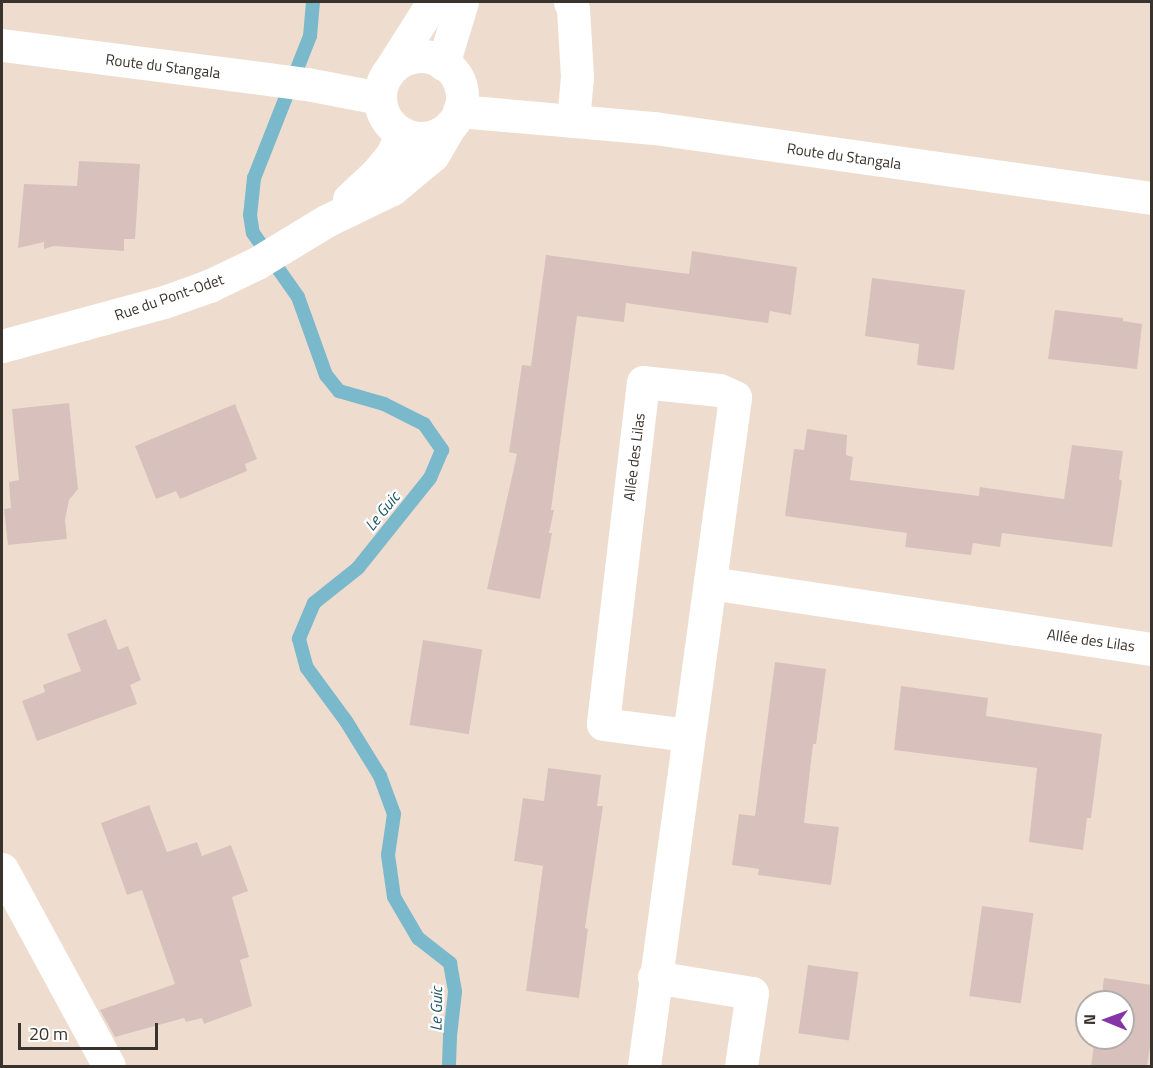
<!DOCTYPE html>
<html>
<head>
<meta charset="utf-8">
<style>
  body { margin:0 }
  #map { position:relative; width:1153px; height:1068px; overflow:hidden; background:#eeddcf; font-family:"Titillium Web",sans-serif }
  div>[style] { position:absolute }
  .stream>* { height:14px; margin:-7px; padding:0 7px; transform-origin:7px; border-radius:7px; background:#7ab8cb }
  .building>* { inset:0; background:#d8c1bc; transform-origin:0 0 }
  .minor>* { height:33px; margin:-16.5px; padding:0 16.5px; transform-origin:16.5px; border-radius:16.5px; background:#fff }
  .minor>.ring { margin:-16.5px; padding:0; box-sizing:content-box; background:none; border:33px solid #fff; border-radius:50% }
  span { translate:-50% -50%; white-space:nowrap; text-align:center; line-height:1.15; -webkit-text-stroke:4.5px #fff; paint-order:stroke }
  .street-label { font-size:15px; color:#39332d }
  .water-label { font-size:16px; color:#235765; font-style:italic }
  .frame { position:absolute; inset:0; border:3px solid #39332d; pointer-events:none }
  .north { position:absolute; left:1075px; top:990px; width:60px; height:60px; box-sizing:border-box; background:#fff; border:2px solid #b0adab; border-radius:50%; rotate:271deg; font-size:16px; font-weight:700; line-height:24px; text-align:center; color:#39332d }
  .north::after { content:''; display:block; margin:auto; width:21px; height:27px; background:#8536a6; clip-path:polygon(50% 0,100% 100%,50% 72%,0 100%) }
  .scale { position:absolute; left:18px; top:1023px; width:140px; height:27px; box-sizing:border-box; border:3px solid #39332d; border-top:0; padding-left:8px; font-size:18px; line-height:21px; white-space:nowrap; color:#39332d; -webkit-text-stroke:4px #fff; paint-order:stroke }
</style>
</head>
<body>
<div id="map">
  <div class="stream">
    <i style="left:313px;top:2px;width:34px;rotate:95deg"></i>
    <i style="left:310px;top:36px;width:153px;rotate:111.5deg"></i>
    <i style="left:254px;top:178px;width:37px;rotate:96deg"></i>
    <i style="left:250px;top:215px;width:18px;rotate:81deg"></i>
    <i style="left:253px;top:233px;width:78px;rotate:54.9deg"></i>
    <i style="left:298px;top:297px;width:83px;rotate:70.3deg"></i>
    <i style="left:326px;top:375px;width:21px;rotate:51deg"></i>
    <i style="left:339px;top:391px;width:47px;rotate:16.1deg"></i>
    <i style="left:384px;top:404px;width:45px;rotate:26.6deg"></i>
    <i style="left:424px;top:424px;width:32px;rotate:55deg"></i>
    <i style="left:442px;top:450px;width:30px;rotate:113deg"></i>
    <i style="left:430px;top:478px;width:115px;rotate:128.7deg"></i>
    <i style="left:358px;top:568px;width:56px;rotate:141.5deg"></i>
    <i style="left:314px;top:603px;width:39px;rotate:113deg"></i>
    <i style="left:299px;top:639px;width:30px;rotate:75deg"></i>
    <i style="left:307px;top:668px;width:66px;rotate:53.7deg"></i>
    <i style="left:346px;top:721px;width:65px;rotate:58.3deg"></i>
    <i style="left:380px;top:776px;width:40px;rotate:69.8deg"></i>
    <i style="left:394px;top:814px;width:41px;rotate:98.3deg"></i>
    <i style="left:388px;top:855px;width:42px;rotate:81.9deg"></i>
    <i style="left:394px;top:897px;width:48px;rotate:59.7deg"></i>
    <i style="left:418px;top:938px;width:41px;rotate:38deg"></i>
    <i style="left:450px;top:963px;width:29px;rotate:80deg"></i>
    <i style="left:455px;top:992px;width:44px;rotate:96.5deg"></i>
    <i style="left:450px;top:1036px;width:30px;rotate:92deg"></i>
  </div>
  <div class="building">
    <i style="clip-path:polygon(79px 161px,140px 164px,135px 239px,124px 239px,124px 251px,54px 246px,44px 249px,44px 242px,18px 248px,24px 184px,77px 186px)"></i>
    <i style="clip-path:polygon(692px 251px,797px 267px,791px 315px,770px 311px,768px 323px,626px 303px,624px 322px,577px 316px,551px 510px,554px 510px,549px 533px,552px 533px,540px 599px,487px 589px,517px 454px,509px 452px,522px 365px,531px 366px,546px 255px,689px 274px)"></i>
    <i style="clip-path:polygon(872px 278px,965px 290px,954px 370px,917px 365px,919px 344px,865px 336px)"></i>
    <i style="clip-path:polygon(1055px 310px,1123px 318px,1123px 321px,1142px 324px,1137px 369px,1048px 359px)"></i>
    <i style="clip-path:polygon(69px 403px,78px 489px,69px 500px,65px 520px,67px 539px,8px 545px,4px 509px,11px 508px,9px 482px,19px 480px,12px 409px)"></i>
    <i style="clip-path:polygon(235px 404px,257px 459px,245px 464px,247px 471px,180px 499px,176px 491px,156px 499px,135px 446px)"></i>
    <i style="clip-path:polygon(807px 429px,847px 435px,846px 455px,853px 457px,850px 480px,979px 496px,980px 487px,1064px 499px,1072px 445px,1123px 451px,1119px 479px,1122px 481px,1112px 547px,1002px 533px,1000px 547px,973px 543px,971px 555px,905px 547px,907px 533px,785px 516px,794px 449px,804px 450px)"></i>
    <i style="clip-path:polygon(106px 619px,118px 650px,128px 646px,141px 680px,130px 685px,137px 704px,37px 741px,22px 701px,45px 692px,43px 685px,81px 671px,67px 634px)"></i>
    <i style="left:423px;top:640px;width:60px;height:86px;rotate:9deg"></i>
    <i style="clip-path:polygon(775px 662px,826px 669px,816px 744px,813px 744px,804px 823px,839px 827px,831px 885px,758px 875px,759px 869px,732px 865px,739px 814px,755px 816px)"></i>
    <i style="clip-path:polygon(901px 686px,988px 698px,986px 716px,1102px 734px,1091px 818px,1087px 818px,1083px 850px,1029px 842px,1037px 768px,894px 750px)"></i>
    <i style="clip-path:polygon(548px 768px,601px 775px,597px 806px,603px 806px,585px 928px,588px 929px,579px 998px,526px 991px,543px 866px,514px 861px,523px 798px,544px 801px)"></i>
    <i style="clip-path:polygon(149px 805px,167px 852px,197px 842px,202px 856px,231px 845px,248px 891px,232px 897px,249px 957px,240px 960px,252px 1006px,204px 1024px,202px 1018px,186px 1022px,184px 1018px,115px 1037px,100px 1010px,175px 984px,142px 890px,127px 895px,101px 823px)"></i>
    <i style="left:982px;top:906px;width:52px;height:91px;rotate:8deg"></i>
    <i style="left:808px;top:965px;width:51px;height:69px;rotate:8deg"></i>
    <i style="clip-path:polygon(1104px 978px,1152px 985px,1152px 1034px,1147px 1066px,1091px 1066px,1095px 1038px,1123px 1038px,1123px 1002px,1101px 1002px)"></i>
  </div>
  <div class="minor">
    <i style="left:570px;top:2px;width:8px;rotate:67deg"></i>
    <i style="left:573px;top:9px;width:68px;rotate:86.6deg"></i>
    <i style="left:577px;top:77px;width:44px;rotate:95.2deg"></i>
    <i style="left:2px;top:45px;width:307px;rotate:7.3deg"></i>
    <i style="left:307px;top:84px;width:74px;rotate:10.9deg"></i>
    <i class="ring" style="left:380px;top:56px;width:49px;height:49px"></i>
    <i style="left:443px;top:64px;width:65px;rotate:-73deg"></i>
    <i style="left:389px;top:71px;width:82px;rotate:-57.5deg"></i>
    <i style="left:459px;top:111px;width:196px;rotate:5deg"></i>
    <i style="left:654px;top:128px;width:503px;rotate:8deg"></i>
    <i style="left:349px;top:199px;width:38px;rotate:-43deg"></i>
    <i style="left:377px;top:173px;width:26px;rotate:-51deg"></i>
    <i style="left:393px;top:153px;width:22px;rotate:-68deg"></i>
    <i style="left:2px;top:346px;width:168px;rotate:-15.2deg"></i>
    <i style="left:164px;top:302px;width:48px;rotate:-19.6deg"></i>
    <i style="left:209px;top:286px;width:53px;rotate:-25.6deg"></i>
    <i style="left:257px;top:263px;width:81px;rotate:-31.3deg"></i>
    <i style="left:326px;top:221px;width:73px;rotate:-25.9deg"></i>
    <i style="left:392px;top:189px;width:53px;rotate:-39.7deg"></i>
    <i style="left:433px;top:155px;width:34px;rotate:-60deg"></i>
    <i style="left:710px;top:583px;width:447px;rotate:8.5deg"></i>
    <i style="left:2px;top:869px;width:224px;rotate:61.5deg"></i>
    <i style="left:654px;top:977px;width:99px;rotate:9.3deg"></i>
    <i style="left:752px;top:993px;width:74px;rotate:98.6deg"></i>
    <i style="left:644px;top:1066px;width:675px;rotate:-82.25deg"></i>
    <i style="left:735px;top:397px;width:17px;rotate:-156deg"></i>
    <i style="left:719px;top:390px;width:76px;rotate:-174deg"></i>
    <i style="left:643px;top:382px;width:344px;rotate:96.7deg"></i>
    <i style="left:603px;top:724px;width:86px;rotate:7.4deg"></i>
  </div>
  <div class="street-label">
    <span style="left:163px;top:66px;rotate:7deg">Route du Stangala</span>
    <span style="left:844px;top:156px;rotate:8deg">Route du Stangala</span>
    <span style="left:169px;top:297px;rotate:-19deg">Rue du Pont-Odet</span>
    <span style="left:634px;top:457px;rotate:-83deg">Allée des Lilas</span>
    <span style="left:1091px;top:640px;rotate:8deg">Allée des Lilas</span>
  </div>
  <div class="water-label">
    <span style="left:382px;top:511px;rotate:-51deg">Le Guic</span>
    <span style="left:436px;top:1009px;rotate:-89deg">Le Guic</span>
  </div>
  <div class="frame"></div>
  <div class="north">N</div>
  <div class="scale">20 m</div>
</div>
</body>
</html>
